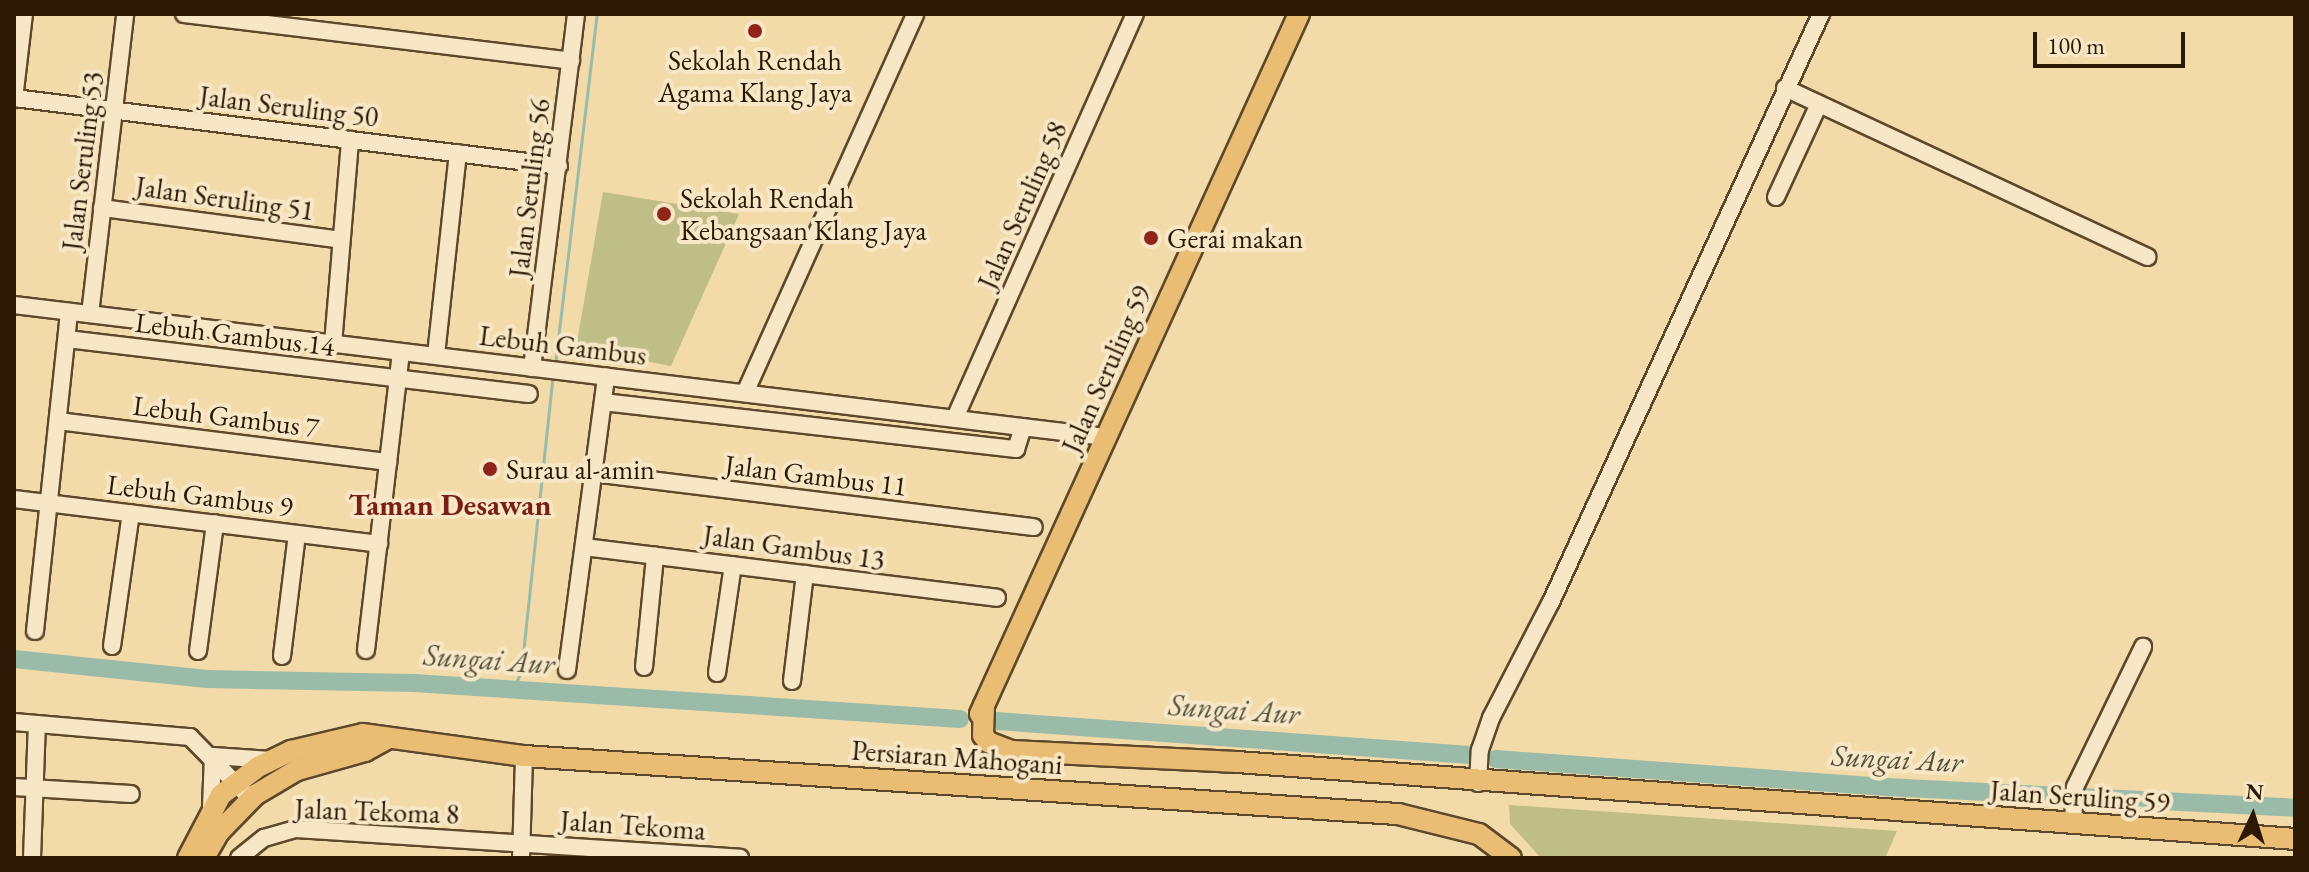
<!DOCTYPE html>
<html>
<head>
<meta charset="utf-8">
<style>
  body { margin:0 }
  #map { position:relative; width:2309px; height:872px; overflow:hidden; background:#f3daa9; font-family:"EB Garamond",serif }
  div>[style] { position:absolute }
  .green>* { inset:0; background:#bebe86 }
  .stream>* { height:3px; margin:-1.5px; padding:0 1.5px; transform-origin:1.5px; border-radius:1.5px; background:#9bbba9 }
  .river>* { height:18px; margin:-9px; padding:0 9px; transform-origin:9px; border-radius:9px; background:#9bbba9 }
  .roads { filter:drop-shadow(2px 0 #5e482c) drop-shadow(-2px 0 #5e482c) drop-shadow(0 2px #5e482c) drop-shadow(0 -2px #5e482c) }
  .minor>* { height:16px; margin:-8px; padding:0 8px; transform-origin:8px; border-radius:8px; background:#f7e7c7 }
  .major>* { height:20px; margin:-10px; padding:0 10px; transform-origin:10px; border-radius:10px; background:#eabd74 }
  .dots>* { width:22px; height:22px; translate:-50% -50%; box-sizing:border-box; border:4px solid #f7e7c7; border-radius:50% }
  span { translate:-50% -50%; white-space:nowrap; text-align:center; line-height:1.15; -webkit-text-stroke:8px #f7e7c7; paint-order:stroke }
  .poi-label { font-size:28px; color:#2c1803 }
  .left { translate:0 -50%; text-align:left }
  .street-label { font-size:28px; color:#2c1803 }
  .neighbourhood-label { font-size:30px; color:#7a1f14; font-weight:700 }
  .water-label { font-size:30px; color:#53513d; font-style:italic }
  .frame { position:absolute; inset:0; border:16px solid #2c1803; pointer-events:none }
  .north { position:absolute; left:2213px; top:776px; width:80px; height:80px; -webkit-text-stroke:6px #f7e7c7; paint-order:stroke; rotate:4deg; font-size:22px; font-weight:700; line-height:32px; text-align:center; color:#2c1803 }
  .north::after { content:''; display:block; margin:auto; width:28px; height:36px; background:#2c1803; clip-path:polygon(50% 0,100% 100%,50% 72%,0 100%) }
  .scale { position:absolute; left:2033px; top:32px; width:152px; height:36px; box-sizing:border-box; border:4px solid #2c1803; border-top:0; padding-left:10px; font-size:24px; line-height:28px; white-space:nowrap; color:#2c1803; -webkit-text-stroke:6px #f7e7c7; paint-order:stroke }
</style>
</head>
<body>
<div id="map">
  <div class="green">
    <i style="clip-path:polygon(603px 192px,739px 214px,671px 366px,576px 348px)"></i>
    <i style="clip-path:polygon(1509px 805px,1897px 831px,1885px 858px,1541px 858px,1510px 824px)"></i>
  </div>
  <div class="stream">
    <i style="left:555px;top:364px;width:353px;rotate:-83.2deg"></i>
    <i style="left:512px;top:691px;width:21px;rotate:-65deg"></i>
    <i style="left:521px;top:672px;width:299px;rotate:-83.9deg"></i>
  </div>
  <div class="river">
    <i style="left:14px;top:659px;width:194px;rotate:5.9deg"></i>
    <i style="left:207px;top:679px;width:207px;rotate:1.1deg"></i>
    <i style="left:414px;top:683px;width:547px;rotate:3.77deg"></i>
    <i style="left:996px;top:721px;width:472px;rotate:4.1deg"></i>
    <i style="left:1496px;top:759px;width:391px;rotate:4.1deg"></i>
    <i style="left:1886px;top:787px;width:410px;rotate:2.9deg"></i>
  </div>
  <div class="roads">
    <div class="minor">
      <i style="left:184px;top:14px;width:390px;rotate:6.9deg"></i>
      <i style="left:1785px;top:88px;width:400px;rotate:25deg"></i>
      <i style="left:14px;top:98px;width:549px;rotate:7.11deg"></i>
      <i style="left:14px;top:99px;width:86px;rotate:-83.3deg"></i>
      <i style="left:1776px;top:197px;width:102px;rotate:-65.2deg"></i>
      <i style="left:102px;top:208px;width:241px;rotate:7.6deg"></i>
      <i style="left:14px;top:305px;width:1099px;rotate:6.9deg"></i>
      <i style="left:90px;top:314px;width:302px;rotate:-83.3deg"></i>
      <i style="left:67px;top:339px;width:465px;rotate:6.8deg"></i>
      <i style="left:333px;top:344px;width:205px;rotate:-85.2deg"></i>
      <i style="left:436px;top:355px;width:203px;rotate:-83.8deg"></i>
      <i style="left:532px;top:368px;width:357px;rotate:-82.9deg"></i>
      <i style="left:745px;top:393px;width:415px;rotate:-65.8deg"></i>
      <i style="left:603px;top:402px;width:416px;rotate:6.5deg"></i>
      <i style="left:1016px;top:449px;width:23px;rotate:-72deg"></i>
      <i style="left:955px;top:418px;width:442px;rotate:-66deg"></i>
      <i style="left:58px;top:421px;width:333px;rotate:7.1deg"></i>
      <i style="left:593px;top:473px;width:444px;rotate:7deg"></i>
      <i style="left:14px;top:499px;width:368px;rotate:7deg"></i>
      <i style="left:584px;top:547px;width:416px;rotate:7deg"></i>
      <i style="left:35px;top:631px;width:321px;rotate:-83.9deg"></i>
      <i style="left:112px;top:646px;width:134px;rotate:-81.9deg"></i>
      <i style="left:366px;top:650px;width:300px;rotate:-83.3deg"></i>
      <i style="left:198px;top:651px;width:129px;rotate:-82.4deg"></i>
      <i style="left:282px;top:656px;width:123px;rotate:-83deg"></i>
      <i style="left:644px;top:667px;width:112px;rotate:-84.3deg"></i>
      <i style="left:567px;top:670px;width:296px;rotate:-82.4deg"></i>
      <i style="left:717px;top:673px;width:109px;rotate:-81.6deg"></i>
      <i style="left:792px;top:681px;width:108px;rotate:-83.1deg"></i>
      <i style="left:14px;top:722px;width:177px;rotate:4.9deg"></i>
      <i style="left:190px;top:737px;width:77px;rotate:45.5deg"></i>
      <i style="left:213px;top:756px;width:58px;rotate:3.9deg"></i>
      <i style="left:1478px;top:783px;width:33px;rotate:-87deg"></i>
      <i style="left:1480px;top:750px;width:34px;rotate:-71deg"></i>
      <i style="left:1491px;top:718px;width:131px;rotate:-62.7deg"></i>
      <i style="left:1551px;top:602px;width:647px;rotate:-65.34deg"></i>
      <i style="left:14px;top:787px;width:117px;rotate:3.4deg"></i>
      <i style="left:211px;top:807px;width:51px;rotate:-87.8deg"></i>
      <i style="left:2073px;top:823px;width:36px;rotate:-87deg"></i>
      <i style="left:2075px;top:787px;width:156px;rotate:-64.1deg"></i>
      <i style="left:32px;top:858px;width:134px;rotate:-87.9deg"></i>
      <i style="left:239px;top:858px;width:32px;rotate:-39deg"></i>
      <i style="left:264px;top:838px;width:33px;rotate:-16deg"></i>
      <i style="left:296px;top:829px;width:445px;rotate:3.7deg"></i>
      <i style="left:521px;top:858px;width:102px;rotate:-88.3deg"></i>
    </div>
    <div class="major">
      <i style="left:984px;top:705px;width:30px;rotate:92deg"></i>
      <i style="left:983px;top:735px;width:9px;rotate:54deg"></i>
      <i style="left:988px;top:742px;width:26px;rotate:21deg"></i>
      <i style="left:1012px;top:751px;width:225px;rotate:2.8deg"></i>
      <i style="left:1237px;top:762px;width:1061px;rotate:4.16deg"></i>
      <i style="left:980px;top:714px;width:769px;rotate:-65.5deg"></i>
      <i style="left:188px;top:858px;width:71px;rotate:-62.4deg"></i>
      <i style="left:221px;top:795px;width:46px;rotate:-37.1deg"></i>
      <i style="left:258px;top:767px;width:37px;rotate:-26deg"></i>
      <i style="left:291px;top:751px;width:74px;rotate:-13.3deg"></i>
      <i style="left:363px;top:734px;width:162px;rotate:7.8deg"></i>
      <i style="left:524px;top:756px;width:876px;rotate:3.8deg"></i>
      <i style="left:1398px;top:814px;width:83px;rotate:13.9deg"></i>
      <i style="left:1479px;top:834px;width:40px;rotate:37deg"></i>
      <i style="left:204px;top:858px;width:30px;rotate:-60deg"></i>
      <i style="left:219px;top:832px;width:52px;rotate:-45.8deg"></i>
      <i style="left:255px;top:795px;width:49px;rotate:-30.8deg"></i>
      <i style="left:297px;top:770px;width:71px;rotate:-15.6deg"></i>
      <i style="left:365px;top:751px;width:26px;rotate:-29deg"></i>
    </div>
  </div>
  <div class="dots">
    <i style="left:755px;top:31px;background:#8f2418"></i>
    <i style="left:664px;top:214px;background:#8f2418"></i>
    <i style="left:1151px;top:238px;background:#8f2418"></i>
    <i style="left:490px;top:469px;background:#8f2418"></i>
  </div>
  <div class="poi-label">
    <span style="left:755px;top:76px">Sekolah Rendah<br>Agama Klang Jaya</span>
    <span class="left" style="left:680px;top:214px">Sekolah Rendah<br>Kebangsaan Klang Jaya</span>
    <span class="left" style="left:1167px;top:238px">Gerai makan</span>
    <span class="left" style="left:506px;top:469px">Surau al-amin</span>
  </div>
  <div class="street-label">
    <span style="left:289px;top:106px;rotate:7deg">Jalan Seruling 50</span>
    <span style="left:82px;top:161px;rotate:-83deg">Jalan Seruling 53</span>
    <span style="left:529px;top:188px;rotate:-83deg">Jalan Seruling 56</span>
    <span style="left:225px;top:198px;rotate:8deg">Jalan Seruling 51</span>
    <span style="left:1022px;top:205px;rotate:-66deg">Jalan Seruling 58</span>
    <span style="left:235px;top:334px;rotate:7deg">Lebuh Gambus 14</span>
    <span style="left:563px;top:345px;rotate:7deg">Lebuh Gambus</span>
    <span style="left:1106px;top:369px;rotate:-66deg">Jalan Seruling 59</span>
    <span style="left:226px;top:416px;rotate:7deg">Lebuh Gambus 7</span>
    <span style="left:816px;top:475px;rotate:7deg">Jalan Gambus 11</span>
    <span style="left:200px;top:495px;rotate:7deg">Lebuh Gambus 9</span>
    <span style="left:794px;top:547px;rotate:8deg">Jalan Gambus 13</span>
    <span style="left:957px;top:757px;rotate:4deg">Persiaran Mahogani</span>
    <span style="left:2080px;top:796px;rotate:4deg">Jalan Seruling 59</span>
    <span style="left:377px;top:811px;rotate:2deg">Jalan Tekoma 8</span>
    <span style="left:633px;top:825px;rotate:4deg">Jalan Tekoma</span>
  </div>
  <div class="neighbourhood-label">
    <span style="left:450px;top:505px">Taman Desawan</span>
  </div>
  <div class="water-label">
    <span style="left:489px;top:660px;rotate:4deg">Sungai Aur</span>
    <span style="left:1234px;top:710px;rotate:4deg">Sungai Aur</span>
    <span style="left:1897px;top:759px;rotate:3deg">Sungai Aur</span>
  </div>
  <div class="frame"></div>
  <div class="north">N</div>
  <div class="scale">100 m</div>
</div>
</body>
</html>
